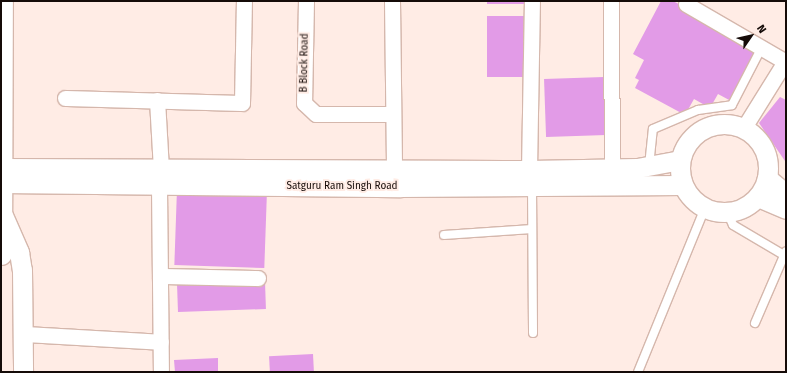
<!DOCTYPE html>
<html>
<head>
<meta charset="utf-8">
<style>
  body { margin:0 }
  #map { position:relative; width:787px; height:373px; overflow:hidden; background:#ffece5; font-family:"Fira Sans",sans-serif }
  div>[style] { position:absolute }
  .building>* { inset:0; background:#e29be7; transform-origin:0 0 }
  .roads { filter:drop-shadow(1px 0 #d5b7ac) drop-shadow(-1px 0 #d5b7ac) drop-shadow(0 1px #d5b7ac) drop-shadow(0 -1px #d5b7ac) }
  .service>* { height:8px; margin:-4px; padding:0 4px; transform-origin:4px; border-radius:4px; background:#fff }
  .minor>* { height:15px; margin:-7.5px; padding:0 7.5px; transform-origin:7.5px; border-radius:7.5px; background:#fff }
  .tertiary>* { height:19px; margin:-9.5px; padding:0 9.5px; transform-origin:9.5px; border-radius:9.5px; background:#fff }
  .tertiary>.ring { margin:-9.5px; padding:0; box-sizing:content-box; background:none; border:19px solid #fff; border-radius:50% }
  .secondary>* { height:22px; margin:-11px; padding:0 11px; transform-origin:11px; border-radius:11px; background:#fff }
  span { translate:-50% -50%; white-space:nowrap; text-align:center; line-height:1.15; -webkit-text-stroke:4px #ffece5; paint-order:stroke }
  .street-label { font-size:10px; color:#150b08 }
  .frame { position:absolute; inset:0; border:2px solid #150b08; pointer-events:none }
  .north { position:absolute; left:731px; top:16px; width:40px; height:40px; -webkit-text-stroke:3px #ffece5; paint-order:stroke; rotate:56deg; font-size:11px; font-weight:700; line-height:16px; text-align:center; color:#150b08 }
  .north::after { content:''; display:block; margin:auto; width:14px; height:18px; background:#150b08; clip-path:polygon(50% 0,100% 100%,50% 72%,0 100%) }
</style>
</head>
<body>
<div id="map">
  <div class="building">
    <i style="left:487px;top:1px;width:42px;height:3px"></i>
    <i style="clip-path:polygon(661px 1px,673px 1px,760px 48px,731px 101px,718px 94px,710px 108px,694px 99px,685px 115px,635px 88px,639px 80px,635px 78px,644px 60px,633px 54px)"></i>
    <i style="left:487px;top:16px;width:38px;height:61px"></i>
    <i style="left:604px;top:77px;width:58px;height:60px;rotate:88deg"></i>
    <i style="clip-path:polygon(780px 97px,786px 100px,785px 161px,759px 123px)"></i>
    <i style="left:177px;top:189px;width:90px;height:76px;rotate:2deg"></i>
    <i style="left:265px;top:282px;width:27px;height:88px;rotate:88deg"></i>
    <i style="left:313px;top:354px;width:18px;height:44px;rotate:87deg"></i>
    <i style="clip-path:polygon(218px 358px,218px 372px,175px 372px,174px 360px)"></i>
  </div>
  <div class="roads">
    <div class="service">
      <i style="left:649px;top:166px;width:37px;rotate:-84deg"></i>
      <i style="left:653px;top:129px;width:49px;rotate:-22.9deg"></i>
      <i style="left:698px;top:110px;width:34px;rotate:-8deg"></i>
      <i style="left:732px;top:105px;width:65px;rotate:-62.7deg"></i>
      <i style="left:532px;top:186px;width:147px;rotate:89.6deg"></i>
      <i style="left:727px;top:212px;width:14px;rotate:65deg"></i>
      <i style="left:733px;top:225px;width:59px;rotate:30.5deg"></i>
      <i style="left:444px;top:235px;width:88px;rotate:-3.9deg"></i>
      <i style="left:755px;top:323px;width:78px;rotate:-66.7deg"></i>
      <i style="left:638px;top:372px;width:177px;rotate:-67.8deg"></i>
    </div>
    <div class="minor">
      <i style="left:306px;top:1px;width:102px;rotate:91.1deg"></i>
      <i style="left:304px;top:103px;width:16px;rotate:43deg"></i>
      <i style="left:316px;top:114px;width:77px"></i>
      <i style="left:392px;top:1px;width:166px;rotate:89.3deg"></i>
      <i style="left:611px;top:1px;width:168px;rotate:89.7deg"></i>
      <i style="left:686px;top:4px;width:116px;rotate:30.1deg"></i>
      <i style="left:65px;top:98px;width:177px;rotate:1.6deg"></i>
      <i style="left:242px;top:103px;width:102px;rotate:-88.9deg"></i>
      <i style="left:157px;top:100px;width:69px;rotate:86.7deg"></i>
      <i style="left:743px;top:129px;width:81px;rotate:-58.1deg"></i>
      <i style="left:529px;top:170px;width:169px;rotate:-89deg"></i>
      <i style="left:159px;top:187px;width:185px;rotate:89.4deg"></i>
      <i style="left:160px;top:276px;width:98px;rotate:1.2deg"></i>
      <i style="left:24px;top:334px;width:137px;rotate:3.3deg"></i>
    </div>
    <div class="tertiary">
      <i class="ring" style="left:680px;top:124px;width:69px;height:69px"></i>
      <i style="left:1px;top:168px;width:528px;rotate:0.22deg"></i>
      <i style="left:529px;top:170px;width:108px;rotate:-1.1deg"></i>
      <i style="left:637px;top:168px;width:44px;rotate:-10.5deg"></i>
      <i style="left:767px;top:178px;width:25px;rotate:40deg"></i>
      <i style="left:1px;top:183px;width:399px;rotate:0.6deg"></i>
      <i style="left:400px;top:187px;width:283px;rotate:-0.4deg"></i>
      <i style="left:758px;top:197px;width:30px;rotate:23deg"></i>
      <i style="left:2px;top:213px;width:43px;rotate:66.4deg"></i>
      <i style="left:19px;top:252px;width:18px;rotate:81deg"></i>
      <i style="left:22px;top:270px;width:102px;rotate:89.4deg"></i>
    </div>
    <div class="secondary">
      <i style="left:1px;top:254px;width:253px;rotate:-89.8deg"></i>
    </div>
  </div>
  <div class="street-label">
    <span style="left:305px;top:63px;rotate:-89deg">B Block Road</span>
    <span style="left:342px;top:187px">Satguru Ram Singh Road</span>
  </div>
  <div class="frame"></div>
  <div class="north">N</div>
</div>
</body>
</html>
